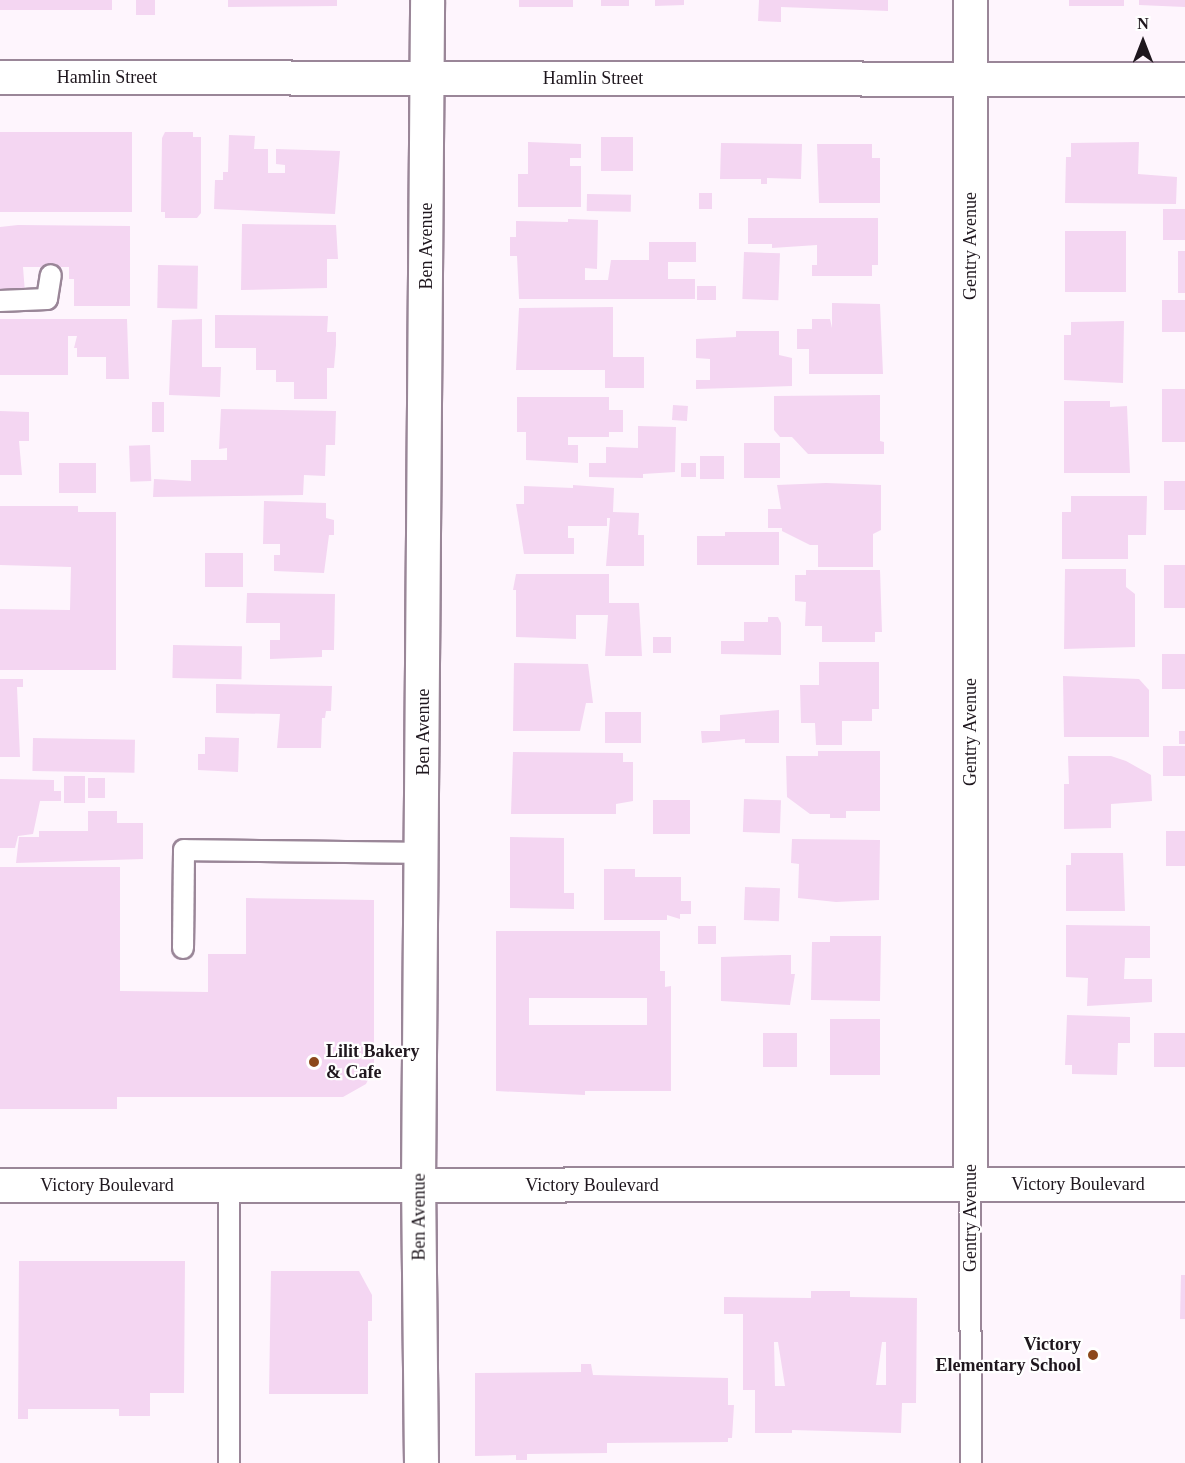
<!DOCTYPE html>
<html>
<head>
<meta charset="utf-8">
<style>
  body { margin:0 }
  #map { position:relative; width:1185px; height:1463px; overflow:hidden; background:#fef5fd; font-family:Georgia,serif }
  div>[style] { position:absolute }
  .building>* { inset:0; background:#f4d6f2; transform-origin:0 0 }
  .roads { filter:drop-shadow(2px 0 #9a8698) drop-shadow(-2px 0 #9a8698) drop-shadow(0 2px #9a8698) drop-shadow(0 -2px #9a8698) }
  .service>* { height:20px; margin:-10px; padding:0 10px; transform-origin:10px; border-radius:10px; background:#fff }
  .minor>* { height:33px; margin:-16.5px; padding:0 16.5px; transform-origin:16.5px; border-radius:16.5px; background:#fff }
  .secondary>* { height:33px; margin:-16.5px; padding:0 16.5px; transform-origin:16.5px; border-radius:16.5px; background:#fff }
  .dots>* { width:16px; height:16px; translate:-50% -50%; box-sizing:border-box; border:3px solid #fff; border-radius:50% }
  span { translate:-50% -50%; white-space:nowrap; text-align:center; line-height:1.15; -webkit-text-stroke:4.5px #fff; paint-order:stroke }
  .street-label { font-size:18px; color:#1f171e }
  .poi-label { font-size:18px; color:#1f171e; font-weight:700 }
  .left { translate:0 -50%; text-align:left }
  .right { translate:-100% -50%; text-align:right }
  .north { position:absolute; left:1113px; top:12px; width:60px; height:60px; -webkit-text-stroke:4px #fff; paint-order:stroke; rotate:0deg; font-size:16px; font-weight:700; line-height:24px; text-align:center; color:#1f171e }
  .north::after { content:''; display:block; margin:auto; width:21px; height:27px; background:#1f171e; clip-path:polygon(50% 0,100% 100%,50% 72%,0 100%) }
</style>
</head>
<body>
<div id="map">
  <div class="building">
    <i style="left:0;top:0;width:112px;height:10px"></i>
    <i style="left:136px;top:0;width:19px;height:15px"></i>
    <i style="clip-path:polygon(228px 0,337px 0,337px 6px,228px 7px)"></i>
    <i style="left:519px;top:0;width:54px;height:7px"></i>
    <i style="left:601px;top:0;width:28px;height:6px"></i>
    <i style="clip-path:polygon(655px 0,684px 0,684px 5px,655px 6px)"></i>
    <i style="clip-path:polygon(759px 0,888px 0,888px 11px,781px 7px,781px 22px,758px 21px)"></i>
    <i style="left:1069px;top:0;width:55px;height:6px"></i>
    <i style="clip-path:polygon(1139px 0,1185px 0,1185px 7px,1139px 5px)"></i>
    <i style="left:0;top:132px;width:132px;height:80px"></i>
    <i style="clip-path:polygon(165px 132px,193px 132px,193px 137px,201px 137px,201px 213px,197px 218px,165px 218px,165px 212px,161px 212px,162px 138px)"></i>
    <i style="clip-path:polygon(229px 135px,255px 136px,254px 149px,268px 149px,268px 173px,285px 173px,285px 165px,276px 164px,276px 149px,340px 151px,335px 214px,214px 209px,215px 180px,223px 180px,223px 172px,228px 172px)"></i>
    <i style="left:601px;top:137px;width:32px;height:34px"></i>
    <i style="clip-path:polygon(528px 142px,581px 144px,581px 158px,570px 158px,570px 166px,581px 166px,581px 207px,518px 207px,518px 174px,528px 174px)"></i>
    <i style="clip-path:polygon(1139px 142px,1138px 174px,1177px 177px,1176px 204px,1065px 203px,1066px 157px,1071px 157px,1071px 143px)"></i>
    <i style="clip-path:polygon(721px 143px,802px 144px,801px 179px,767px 178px,767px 184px,761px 184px,761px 179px,720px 179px)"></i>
    <i style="clip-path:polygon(817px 144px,872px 144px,872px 158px,880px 158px,880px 203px,819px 203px)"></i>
    <i style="left:699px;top:193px;width:13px;height:16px"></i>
    <i style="left:587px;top:194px;width:44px;height:17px;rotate:1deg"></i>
    <i style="left:1163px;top:209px;width:22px;height:31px"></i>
    <i style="clip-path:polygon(748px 218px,878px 218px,878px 265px,872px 265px,872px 276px,812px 276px,812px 265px,817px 265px,817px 245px,772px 248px,772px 244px,748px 244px)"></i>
    <i style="clip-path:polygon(568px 219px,598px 220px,597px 269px,585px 268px,585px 280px,608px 280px,611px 260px,649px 260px,649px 242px,696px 242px,696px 262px,668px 262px,668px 279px,695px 279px,695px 299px,519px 299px,517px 256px,510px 256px,510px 237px,516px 237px,516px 221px,568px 222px)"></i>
    <i style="clip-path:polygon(242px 224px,336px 225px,338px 259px,327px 259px,327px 288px,241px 290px)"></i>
    <i style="clip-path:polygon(18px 225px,130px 226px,130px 306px,74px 306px,74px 279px,69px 279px,69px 267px,23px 267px,25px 293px,0 295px,0 227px)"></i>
    <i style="left:1126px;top:231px;width:61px;height:61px;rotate:90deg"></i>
    <i style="left:1178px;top:251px;width:7px;height:42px"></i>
    <i style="left:744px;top:252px;width:36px;height:47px;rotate:2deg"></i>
    <i style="left:158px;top:265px;width:40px;height:43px;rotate:1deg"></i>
    <i style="left:697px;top:286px;width:19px;height:14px"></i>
    <i style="left:1162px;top:300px;width:23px;height:32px"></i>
    <i style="clip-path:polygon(832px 303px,880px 304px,883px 374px,809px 374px,809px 349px,797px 349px,797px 329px,812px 329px,812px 319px,830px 319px,832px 328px)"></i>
    <i style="clip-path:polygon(613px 307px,613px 357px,644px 357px,644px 388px,605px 388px,605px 370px,516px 370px,519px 308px)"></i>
    <i style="clip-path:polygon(215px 315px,328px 316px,327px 332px,336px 332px,336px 345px,334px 368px,327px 368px,327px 399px,294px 399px,294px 382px,276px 382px,276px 370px,256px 370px,256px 348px,215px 348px)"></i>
    <i style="clip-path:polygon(0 319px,127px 319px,129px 379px,106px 379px,106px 357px,77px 357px,77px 348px,74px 348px,77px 336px,68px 336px,68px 375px,0 375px)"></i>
    <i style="clip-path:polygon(202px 319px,202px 367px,221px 367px,220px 397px,169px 395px,172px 320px)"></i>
    <i style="clip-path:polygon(1124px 321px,1123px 383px,1064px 380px,1064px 335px,1071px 335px,1071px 322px)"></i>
    <i style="clip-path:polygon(736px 331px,779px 331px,779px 355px,792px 358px,792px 386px,696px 389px,696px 380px,710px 380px,710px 359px,696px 358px,696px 339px,736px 337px)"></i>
    <i style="left:1162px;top:389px;width:23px;height:53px"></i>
    <i style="clip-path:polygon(880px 395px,880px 441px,884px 442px,884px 454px,808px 454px,792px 437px,780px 437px,774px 430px,774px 396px)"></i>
    <i style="clip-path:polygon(517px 397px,609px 397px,609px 410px,623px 410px,623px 432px,609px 432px,609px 437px,568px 437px,568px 445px,578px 445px,578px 463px,526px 460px,526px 432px,517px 432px)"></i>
    <i style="clip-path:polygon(1064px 401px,1110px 401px,1110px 407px,1127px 406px,1130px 473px,1064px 473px)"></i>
    <i style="left:152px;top:402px;width:12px;height:30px"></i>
    <i style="left:673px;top:405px;width:15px;height:15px;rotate:4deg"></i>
    <i style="clip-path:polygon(221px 409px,336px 411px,335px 445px,326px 445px,325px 476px,304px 475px,303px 495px,153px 497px,154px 479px,191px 481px,191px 460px,227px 460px,227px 448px,219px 449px)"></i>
    <i style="clip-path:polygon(0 411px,29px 412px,29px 441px,19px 441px,22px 475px,0 475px)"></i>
    <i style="clip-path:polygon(638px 426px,676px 427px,675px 472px,643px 474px,643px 478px,589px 477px,589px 463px,606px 463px,606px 447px,638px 448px)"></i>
    <i style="left:744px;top:443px;width:36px;height:35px"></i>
    <i style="left:150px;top:445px;width:36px;height:21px;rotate:88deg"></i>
    <i style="left:700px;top:456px;width:24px;height:23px"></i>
    <i style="left:59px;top:463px;width:37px;height:30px"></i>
    <i style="left:681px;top:463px;width:15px;height:14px"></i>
    <i style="left:1164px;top:481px;width:21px;height:29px"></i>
    <i style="clip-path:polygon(826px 483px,881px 485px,881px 530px,873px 534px,873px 567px,818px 567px,818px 545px,810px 545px,782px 531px,782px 528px,768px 528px,768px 509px,781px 509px,777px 485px)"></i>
    <i style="clip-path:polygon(573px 485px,614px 488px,613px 512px,639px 513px,638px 535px,644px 535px,644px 566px,606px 566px,610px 518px,607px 518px,607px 526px,568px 526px,568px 538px,574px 538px,574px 554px,524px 554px,516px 504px,524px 504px,524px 486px,573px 488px)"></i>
    <i style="clip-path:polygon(1071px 496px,1147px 496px,1146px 535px,1128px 535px,1128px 559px,1062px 559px,1062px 512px,1071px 512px)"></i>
    <i style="clip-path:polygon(264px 501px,326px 503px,326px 518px,334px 520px,334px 535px,329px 535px,324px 573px,274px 571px,274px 555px,280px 555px,280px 544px,263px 544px)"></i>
    <i style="clip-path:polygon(0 506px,78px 506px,78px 512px,116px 512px,116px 670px,0 670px,0 609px,70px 610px,71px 567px,0 565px)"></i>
    <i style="clip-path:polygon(725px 532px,779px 532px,779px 565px,697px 565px,697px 536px,725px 536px)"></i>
    <i style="left:205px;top:553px;width:38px;height:34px"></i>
    <i style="left:1164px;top:565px;width:21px;height:43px"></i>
    <i style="clip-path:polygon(1065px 569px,1126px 569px,1126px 587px,1135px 594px,1135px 647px,1064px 649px)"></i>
    <i style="clip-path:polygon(806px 570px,880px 570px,882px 632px,875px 632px,875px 642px,822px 642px,822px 626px,805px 626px,806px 602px,795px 601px,795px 575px,806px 575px)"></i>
    <i style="clip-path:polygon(516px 574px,609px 574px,609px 603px,639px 603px,642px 656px,605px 656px,608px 615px,576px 615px,576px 639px,516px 637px,516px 590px,513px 590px)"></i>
    <i style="clip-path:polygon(247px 593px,335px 594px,334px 650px,322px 650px,322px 657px,270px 659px,270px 640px,280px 640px,280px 623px,246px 623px)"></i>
    <i style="clip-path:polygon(768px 617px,778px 617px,781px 623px,781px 655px,721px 654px,721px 641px,744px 641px,744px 622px,768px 622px)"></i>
    <i style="left:653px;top:637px;width:18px;height:16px"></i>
    <i style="left:173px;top:645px;width:69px;height:33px;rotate:1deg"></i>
    <i style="left:1162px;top:654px;width:23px;height:35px"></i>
    <i style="clip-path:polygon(819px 662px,879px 662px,879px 709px,872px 709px,872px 721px,842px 721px,842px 745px,816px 745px,815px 723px,801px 723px,800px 685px,819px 685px)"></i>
    <i style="clip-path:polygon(514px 663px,588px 664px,593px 703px,586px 703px,580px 731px,513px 731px)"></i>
    <i style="clip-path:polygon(1063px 676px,1139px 679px,1149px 690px,1149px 737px,1064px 737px)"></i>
    <i style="clip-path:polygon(0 679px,23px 679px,23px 687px,17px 687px,20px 757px,0 757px)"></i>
    <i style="clip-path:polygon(216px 684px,332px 686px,331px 711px,326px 711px,325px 718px,322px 718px,321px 748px,277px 748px,280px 714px,216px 713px)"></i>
    <i style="clip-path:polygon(779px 710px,779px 743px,745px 743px,745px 739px,702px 743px,701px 731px,720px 731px,720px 715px)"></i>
    <i style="left:605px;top:712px;width:36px;height:31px"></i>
    <i style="left:1179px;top:731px;width:6px;height:13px"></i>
    <i style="clip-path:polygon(205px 737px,239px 738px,238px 772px,198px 770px,198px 754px,205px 754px)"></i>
    <i style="left:33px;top:738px;width:102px;height:33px;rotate:1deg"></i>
    <i style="left:1163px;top:746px;width:22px;height:30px"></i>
    <i style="clip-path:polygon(818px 751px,880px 751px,880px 811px,846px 811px,846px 818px,830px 818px,830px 814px,810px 814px,787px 797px,786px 756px,818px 756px)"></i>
    <i style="clip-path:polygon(513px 752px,623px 753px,623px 762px,633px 762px,633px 801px,616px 804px,616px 814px,511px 814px)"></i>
    <i style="clip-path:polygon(1068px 756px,1111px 756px,1126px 761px,1151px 775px,1152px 801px,1111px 804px,1111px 828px,1064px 829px,1064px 784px,1069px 784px)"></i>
    <i style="left:85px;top:776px;width:27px;height:21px;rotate:90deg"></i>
    <i style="left:88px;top:778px;width:17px;height:20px"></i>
    <i style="clip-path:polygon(0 779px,54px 780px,54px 791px,61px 791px,61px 801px,40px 801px,33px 834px,18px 836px,15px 848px,0 848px)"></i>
    <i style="left:744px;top:799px;width:37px;height:33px;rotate:2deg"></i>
    <i style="left:653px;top:800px;width:37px;height:34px"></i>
    <i style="clip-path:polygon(88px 811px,117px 811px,117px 823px,143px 823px,143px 859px,16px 863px,19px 837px,39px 837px,39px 831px,88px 831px)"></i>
    <i style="left:1166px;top:831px;width:19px;height:35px"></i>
    <i style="clip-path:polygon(510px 837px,564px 838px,564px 893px,574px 893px,574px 909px,510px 908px)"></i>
    <i style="clip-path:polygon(792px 839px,880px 840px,879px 900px,836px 902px,798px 898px,799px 864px,791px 863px)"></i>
    <i style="clip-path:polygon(1071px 853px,1123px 853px,1125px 911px,1066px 911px,1066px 865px,1071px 865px)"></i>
    <i style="clip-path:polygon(0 867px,120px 867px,120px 991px,208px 992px,208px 954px,246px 954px,246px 898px,374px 900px,374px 1067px,366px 1084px,343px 1097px,117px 1097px,117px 1109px,0 1109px)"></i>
    <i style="clip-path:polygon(604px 869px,635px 869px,635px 877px,681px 877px,681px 901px,691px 901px,691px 914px,680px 914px,680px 919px,667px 915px,667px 920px,604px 920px)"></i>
    <i style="left:745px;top:887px;width:35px;height:33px;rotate:2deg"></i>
    <i style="clip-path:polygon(1066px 925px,1150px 926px,1150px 958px,1125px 958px,1124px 979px,1152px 979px,1152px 1002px,1087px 1006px,1088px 978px,1066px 977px)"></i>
    <i style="left:698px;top:926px;width:18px;height:18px"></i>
    <i style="clip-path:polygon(evenodd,496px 931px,660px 931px,660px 971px,665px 971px,665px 987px,671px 986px,671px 1091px,585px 1091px,585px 1095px,496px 1091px,496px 931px,529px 998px,647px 998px,647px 1025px,529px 1025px,529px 998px)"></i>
    <i style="clip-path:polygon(830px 936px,881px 936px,880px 1001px,811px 1000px,812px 942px,830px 942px)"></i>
    <i style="clip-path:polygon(782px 955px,791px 955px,791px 974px,795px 974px,790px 1005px,721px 1001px,721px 957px)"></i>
    <i style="clip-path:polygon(1067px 1015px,1130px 1017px,1130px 1043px,1118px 1043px,1117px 1075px,1072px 1074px,1072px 1065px,1065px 1065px)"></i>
    <i style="left:830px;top:1019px;width:50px;height:56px"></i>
    <i style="left:763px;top:1033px;width:34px;height:34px"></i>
    <i style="left:1154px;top:1033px;width:31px;height:34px"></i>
    <i style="clip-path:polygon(19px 1261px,185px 1261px,184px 1393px,150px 1393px,150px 1416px,119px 1416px,119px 1409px,28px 1409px,28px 1419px,18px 1419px)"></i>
    <i style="clip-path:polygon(271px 1271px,359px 1271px,372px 1295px,372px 1321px,368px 1321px,368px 1394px,269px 1394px)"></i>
    <i style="clip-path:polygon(1181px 1275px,1185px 1275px,1185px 1319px,1180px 1319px)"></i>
    <i style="clip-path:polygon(evenodd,811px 1291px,850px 1291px,850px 1297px,917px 1298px,916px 1403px,902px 1403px,901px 1433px,792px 1430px,792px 1433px,755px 1433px,755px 1390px,743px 1390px,743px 1314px,724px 1314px,724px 1297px,811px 1298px,811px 1291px,774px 1342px,778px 1342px,785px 1386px,775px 1386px,774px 1342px,811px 1291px,882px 1342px,886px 1342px,886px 1385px,876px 1385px,882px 1342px)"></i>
    <i style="clip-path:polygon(581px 1364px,591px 1364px,593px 1375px,728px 1378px,728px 1405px,734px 1405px,732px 1438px,728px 1438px,728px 1442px,607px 1443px,607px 1453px,527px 1454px,527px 1460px,516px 1460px,516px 1455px,475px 1456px,475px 1373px,581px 1372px)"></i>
  </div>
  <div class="roads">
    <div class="service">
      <i style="left:0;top:301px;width:47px;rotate:-2.4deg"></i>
      <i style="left:47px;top:299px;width:24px;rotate:-81deg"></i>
      <i style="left:183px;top:948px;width:98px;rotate:-89.4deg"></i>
      <i style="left:184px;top:850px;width:238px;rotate:0.7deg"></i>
      <i style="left:970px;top:1184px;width:279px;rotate:89.8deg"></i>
      <i style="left:229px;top:1185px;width:278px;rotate:90deg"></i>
    </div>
    <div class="minor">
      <i style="left:0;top:77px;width:1185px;rotate:0.1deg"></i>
      <i style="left:970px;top:1184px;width:1184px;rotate:-90deg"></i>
      <i style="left:421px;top:1463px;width:278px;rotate:-90.6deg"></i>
      <i style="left:418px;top:1185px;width:1185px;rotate:-89.56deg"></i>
    </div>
    <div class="secondary">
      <i style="left:0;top:1185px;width:1185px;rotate:-0.05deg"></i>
    </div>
  </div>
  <div class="dots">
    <i style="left:314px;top:1062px;background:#8c481b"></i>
    <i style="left:1093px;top:1355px;background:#8c481b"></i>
  </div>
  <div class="street-label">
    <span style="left:107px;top:77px">Hamlin Street</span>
    <span style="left:593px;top:78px">Hamlin Street</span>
    <span style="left:426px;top:246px;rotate:-90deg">Ben Avenue</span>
    <span style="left:970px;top:246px;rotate:-90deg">Gentry Avenue</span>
    <span style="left:423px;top:732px;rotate:-90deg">Ben Avenue</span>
    <span style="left:970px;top:732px;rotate:-90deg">Gentry Avenue</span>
    <span style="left:1078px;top:1184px">Victory Boulevard</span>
    <span style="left:107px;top:1185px">Victory Boulevard</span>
    <span style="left:592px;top:1185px">Victory Boulevard</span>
    <span style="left:419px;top:1217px;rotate:-90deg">Ben Avenue</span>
    <span style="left:970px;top:1218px;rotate:-90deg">Gentry Avenue</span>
  </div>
  <div class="poi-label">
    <span class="left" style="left:326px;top:1062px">Lilit Bakery<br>&amp; Cafe</span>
    <span class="right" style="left:1081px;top:1355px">Victory<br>Elementary School</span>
  </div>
  <div class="north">N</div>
</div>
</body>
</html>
